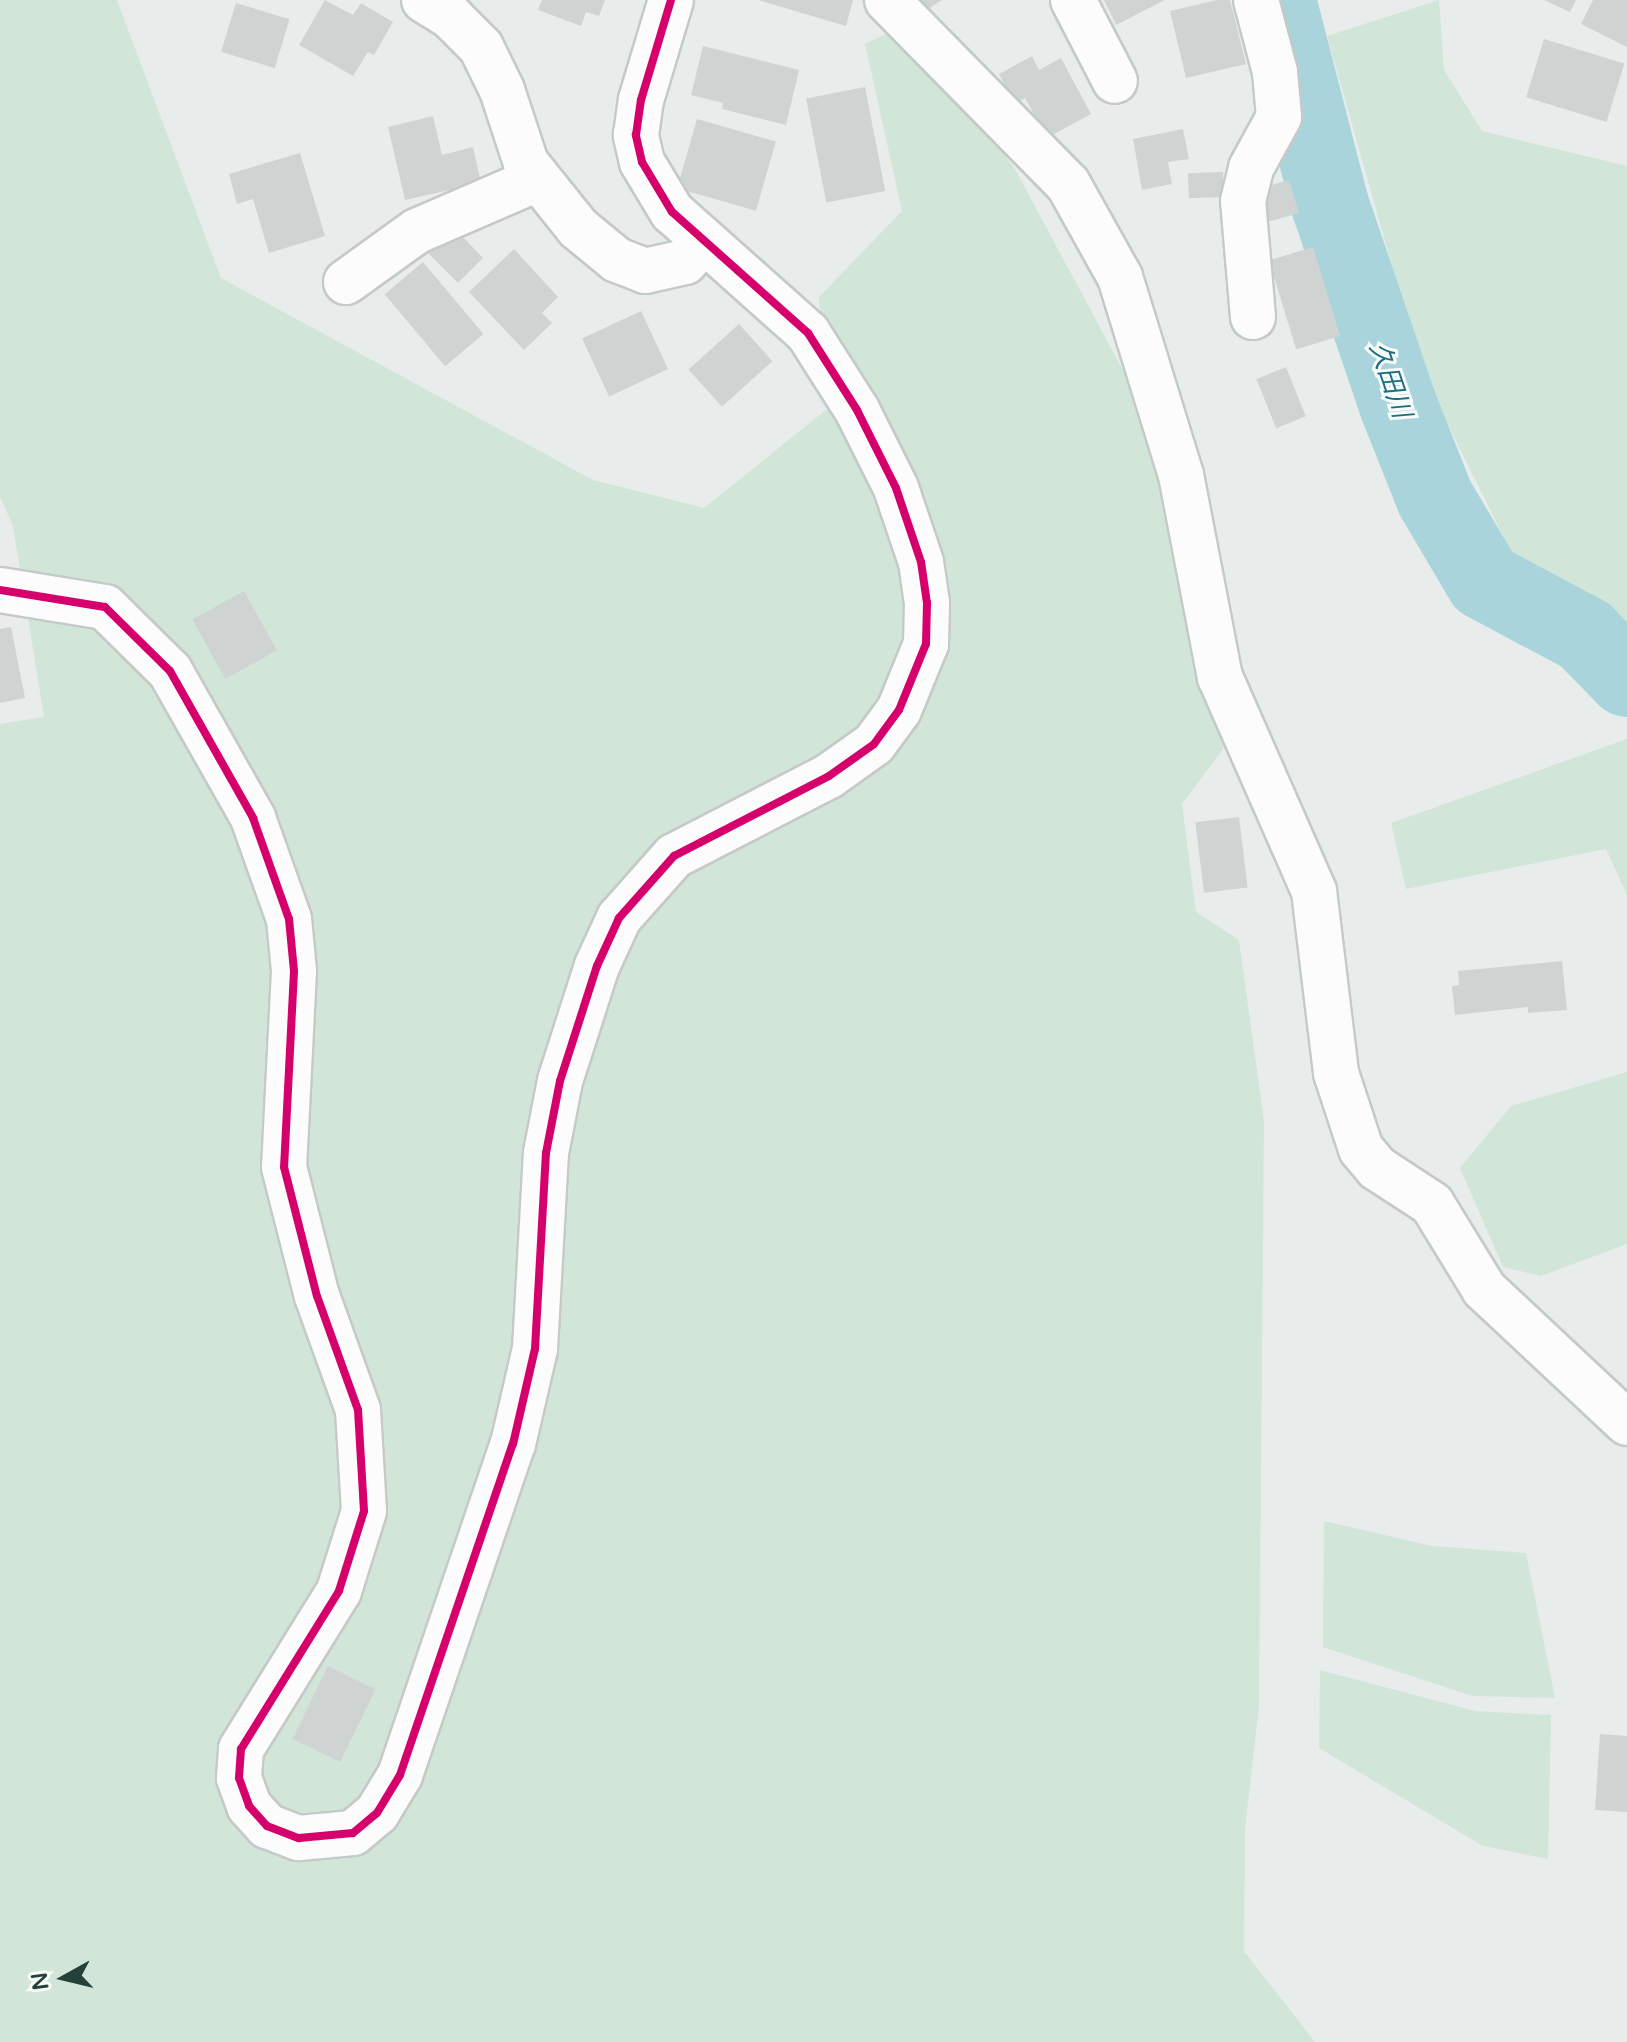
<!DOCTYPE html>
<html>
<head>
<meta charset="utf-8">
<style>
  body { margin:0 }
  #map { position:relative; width:1627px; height:2042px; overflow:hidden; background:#e8edeb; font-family:"Varela Round","Noto Sans JP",sans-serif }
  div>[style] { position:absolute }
  .green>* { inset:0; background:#d1e6d8 }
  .river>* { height:78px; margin:-39px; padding:0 39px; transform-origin:39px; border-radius:39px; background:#a9d4db }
  .building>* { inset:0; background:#cfd4d2; transform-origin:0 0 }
  .roads { filter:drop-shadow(2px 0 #c5cac8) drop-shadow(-2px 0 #c5cac8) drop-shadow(0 2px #c5cac8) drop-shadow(0 -2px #c5cac8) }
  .minor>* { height:44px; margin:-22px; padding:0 22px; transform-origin:22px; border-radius:22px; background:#fcfcfc }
  .cycleway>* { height:8px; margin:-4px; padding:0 4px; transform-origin:4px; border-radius:4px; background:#d6006c }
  span { translate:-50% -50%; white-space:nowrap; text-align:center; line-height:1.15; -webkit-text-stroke:6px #f7fbf9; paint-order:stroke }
  .water-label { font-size:26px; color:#1c6f80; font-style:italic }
  .north { position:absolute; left:24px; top:1938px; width:80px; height:80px; -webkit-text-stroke:6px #f7fbf9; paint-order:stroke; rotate:262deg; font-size:22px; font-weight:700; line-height:32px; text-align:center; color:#24423a }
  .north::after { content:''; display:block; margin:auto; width:28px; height:36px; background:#24423a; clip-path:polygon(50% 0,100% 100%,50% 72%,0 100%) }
</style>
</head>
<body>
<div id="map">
  <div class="green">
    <i style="clip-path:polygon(0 0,117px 0,221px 278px,593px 480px,704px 508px,827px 409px,819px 297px,902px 211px,865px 44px,888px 33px,954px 89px,1015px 169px,1133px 389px,1177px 532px,1223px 749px,1182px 804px,1196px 912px,1239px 940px,1264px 1121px,1259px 1707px,1245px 1829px,1244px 1951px,1315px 2042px,0 2042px,0 724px,44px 717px,13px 526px,0 497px)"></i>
    <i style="clip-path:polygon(1439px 0,1444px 70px,1482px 131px,1627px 166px,1627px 633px,1521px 572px,1422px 372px,1327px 36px)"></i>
    <i style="clip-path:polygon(1627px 739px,1627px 895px,1606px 849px,1406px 889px,1391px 823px)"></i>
    <i style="clip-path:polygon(1627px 1072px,1627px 1244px,1541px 1276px,1503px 1267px,1460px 1168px,1511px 1106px)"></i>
    <i style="clip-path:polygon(1324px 1521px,1432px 1546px,1526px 1553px,1555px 1698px,1472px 1696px,1323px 1647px)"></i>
    <i style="clip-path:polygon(1320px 1670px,1475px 1711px,1551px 1715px,1548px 1859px,1483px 1846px,1319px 1748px)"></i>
  </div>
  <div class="river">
    <i style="left:1277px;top:0;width:212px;rotate:75.5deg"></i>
    <i style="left:1330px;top:205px;width:211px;rotate:71.2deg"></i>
    <i style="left:1398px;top:405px;width:100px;rotate:68.3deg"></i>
    <i style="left:1435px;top:498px;width:96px;rotate:59.4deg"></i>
    <i style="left:1484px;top:581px;width:115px;rotate:28.1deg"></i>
    <i style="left:1585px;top:635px;width:60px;rotate:45.7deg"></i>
  </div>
  <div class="building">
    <i style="clip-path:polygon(325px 0,353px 15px,361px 3px,393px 22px,374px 55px,368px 52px,353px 76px,299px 45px)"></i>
    <i style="clip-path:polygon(542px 0,605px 0,599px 16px,586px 12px,581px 26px,538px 10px)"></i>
    <i style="clip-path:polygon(758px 0,853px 0,846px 26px)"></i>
    <i style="clip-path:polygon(918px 0,942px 0,925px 11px)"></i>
    <i style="clip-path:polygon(1104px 0,1165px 0,1116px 25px)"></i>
    <i style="clip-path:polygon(1217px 0,1230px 0,1246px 64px,1186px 78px,1170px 11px)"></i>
    <i style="clip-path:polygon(1544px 0,1576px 0,1570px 12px)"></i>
    <i style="clip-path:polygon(1593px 0,1627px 0,1627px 47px,1581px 24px)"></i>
    <i style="left:236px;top:3px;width:56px;height:51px;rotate:17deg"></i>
    <i style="left:1544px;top:39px;width:84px;height:61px;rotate:17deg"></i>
    <i style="clip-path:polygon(703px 46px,799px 70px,786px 125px,722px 109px,723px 103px,691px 95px)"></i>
    <i style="clip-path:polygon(1032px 56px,1039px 70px,1061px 58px,1091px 114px,1047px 138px,1025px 98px,1015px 104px,999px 74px)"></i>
    <i style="left:865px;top:87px;width:106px;height:60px;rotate:79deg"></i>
    <i style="clip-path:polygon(433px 116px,442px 155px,473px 147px,481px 183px,405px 200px,388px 127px)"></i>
    <i style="left:697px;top:119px;width:82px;height:72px;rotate:16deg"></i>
    <i style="clip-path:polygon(1183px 129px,1189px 159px,1168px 162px,1172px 184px,1142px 190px,1133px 139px)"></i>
    <i style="clip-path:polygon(300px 153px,325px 236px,269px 253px,253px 199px,237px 204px,229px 174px)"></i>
    <i style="left:1223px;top:172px;width:25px;height:35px;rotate:88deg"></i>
    <i style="clip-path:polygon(1289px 180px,1299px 213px,1260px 224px,1258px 189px)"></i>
    <i style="clip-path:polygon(461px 235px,483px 258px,458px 283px,425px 250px)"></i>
    <i style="left:1313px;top:247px;width:93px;height:46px;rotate:73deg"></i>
    <i style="clip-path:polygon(514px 249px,558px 297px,542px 313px,552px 323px,524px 350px,469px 292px)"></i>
    <i style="left:423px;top:262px;width:94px;height:50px;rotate:50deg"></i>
    <i style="left:641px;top:311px;width:64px;height:65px;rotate:65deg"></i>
    <i style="left:739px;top:324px;width:50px;height:68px;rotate:48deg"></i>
    <i style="left:1286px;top:367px;width:53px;height:32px;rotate:68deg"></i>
    <i style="left:244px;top:591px;width:68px;height:59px;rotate:61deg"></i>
    <i style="clip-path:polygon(11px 627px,25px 698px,0 703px,0 629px)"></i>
    <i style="left:1239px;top:817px;width:71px;height:44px;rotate:83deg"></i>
    <i style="clip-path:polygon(1562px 961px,1567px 1010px,1528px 1013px,1528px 1007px,1455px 1015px,1452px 986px,1459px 985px,1458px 971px)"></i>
    <i style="left:328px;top:1666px;width:53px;height:81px;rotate:26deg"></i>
    <i style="clip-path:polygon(1600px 1734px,1627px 1736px,1627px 1812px,1595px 1810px)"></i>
  </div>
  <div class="roads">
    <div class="minor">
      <i style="left:424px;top:0;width:32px;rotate:32deg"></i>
      <i style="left:451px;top:17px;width:42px;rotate:45deg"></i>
      <i style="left:481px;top:47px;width:48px;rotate:64deg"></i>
      <i style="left:502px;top:90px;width:77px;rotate:71.8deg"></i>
      <i style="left:526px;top:163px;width:83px;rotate:51.3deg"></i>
      <i style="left:578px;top:228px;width:50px;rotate:39.4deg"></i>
      <i style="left:617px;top:260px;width:30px;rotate:21deg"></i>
      <i style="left:645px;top:271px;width:41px;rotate:-12.7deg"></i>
      <i style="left:685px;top:262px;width:28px;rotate:-49deg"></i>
      <i style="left:887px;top:0;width:258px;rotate:45.5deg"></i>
      <i style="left:1068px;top:184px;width:107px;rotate:60.8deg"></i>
      <i style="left:1120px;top:277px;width:207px;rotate:72.9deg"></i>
      <i style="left:1181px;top:475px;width:206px;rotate:79.1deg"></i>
      <i style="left:1220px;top:677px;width:234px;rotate:66.3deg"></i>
      <i style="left:1314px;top:891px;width:183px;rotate:83.1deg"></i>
      <i style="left:1336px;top:1073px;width:80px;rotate:71.8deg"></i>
      <i style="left:1361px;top:1149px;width:25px;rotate:50deg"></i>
      <i style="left:1377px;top:1168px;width:66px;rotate:33.2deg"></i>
      <i style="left:1432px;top:1204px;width:100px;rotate:58.5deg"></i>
      <i style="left:1484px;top:1289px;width:196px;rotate:43.1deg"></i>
      <i style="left:1073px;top:0;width:91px;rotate:62.6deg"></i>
      <i style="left:346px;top:282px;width:87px;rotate:-35.7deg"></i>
      <i style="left:417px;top:231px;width:131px;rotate:-23.4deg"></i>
      <i style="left:1253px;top:317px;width:116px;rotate:-94.9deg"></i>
      <i style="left:1243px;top:201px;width:34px;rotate:-76deg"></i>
      <i style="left:1251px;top:168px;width:58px;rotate:-61.2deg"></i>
      <i style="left:1279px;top:117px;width:45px;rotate:-95.1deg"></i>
      <i style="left:1275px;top:72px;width:74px;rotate:-104.8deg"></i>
      <i style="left:0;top:590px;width:106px;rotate:9.2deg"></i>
      <i style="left:105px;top:607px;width:91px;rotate:44.6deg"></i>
      <i style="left:170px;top:671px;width:169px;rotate:60.5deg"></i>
      <i style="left:253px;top:818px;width:107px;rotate:70.4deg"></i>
      <i style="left:289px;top:919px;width:52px;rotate:84.5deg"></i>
      <i style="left:294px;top:971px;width:196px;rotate:92.9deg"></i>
      <i style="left:284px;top:1167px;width:133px;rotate:75.7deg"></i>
      <i style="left:317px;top:1296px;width:121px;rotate:70.2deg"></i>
      <i style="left:358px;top:1410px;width:101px;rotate:86.6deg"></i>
      <i style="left:364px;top:1511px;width:84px;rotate:107.4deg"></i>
      <i style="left:339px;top:1591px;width:186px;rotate:121.8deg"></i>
      <i style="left:241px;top:1749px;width:29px;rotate:94deg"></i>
      <i style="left:239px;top:1778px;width:30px;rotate:70deg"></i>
      <i style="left:249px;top:1806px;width:27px;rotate:48deg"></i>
      <i style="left:267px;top:1826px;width:34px;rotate:21deg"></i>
      <i style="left:299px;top:1838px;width:54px;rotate:-5.3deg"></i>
      <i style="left:353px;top:1833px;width:31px;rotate:-40deg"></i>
      <i style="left:377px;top:1813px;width:44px;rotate:-58.8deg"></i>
      <i style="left:400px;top:1775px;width:350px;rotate:-71.2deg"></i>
      <i style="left:513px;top:1444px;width:98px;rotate:-77deg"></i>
      <i style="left:535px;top:1349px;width:196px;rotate:-86.8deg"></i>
      <i style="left:546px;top:1153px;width:73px;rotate:-79deg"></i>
      <i style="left:560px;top:1081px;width:121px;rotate:-72.2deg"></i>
      <i style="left:597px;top:966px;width:53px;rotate:-65.4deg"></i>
      <i style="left:619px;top:918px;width:83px;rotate:-48.4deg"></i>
      <i style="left:674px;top:856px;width:174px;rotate:-27.3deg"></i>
      <i style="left:829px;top:776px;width:55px;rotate:-35.4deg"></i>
      <i style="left:874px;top:744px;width:42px;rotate:-53.7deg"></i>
      <i style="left:899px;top:710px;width:71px;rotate:-67.8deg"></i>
      <i style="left:926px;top:644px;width:41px;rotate:-88.6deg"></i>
      <i style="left:927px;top:603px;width:41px;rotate:-98.3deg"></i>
      <i style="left:921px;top:562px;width:78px;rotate:-108.7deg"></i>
      <i style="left:896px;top:488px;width:87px;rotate:-116.6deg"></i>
      <i style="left:857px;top:410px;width:91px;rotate:-122.5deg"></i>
      <i style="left:808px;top:333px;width:182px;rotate:-138.3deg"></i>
      <i style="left:672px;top:212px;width:58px;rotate:-121deg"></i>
      <i style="left:642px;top:162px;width:28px;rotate:-103deg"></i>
      <i style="left:636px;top:135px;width:35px;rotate:-82deg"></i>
      <i style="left:641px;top:100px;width:104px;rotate:-73.3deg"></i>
    </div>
  </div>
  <div class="cycleway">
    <i style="left:0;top:590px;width:106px;rotate:9.2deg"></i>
    <i style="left:105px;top:607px;width:91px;rotate:44.6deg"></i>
    <i style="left:170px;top:671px;width:169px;rotate:60.5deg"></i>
    <i style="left:253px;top:818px;width:107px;rotate:70.4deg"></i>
    <i style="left:289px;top:919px;width:52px;rotate:84.5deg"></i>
    <i style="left:294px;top:971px;width:196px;rotate:92.9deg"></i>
    <i style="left:284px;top:1167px;width:133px;rotate:75.7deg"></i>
    <i style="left:317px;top:1296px;width:121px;rotate:70.2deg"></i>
    <i style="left:358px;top:1410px;width:101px;rotate:86.6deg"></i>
    <i style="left:364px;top:1511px;width:84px;rotate:107.4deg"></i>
    <i style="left:339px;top:1591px;width:186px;rotate:121.8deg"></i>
    <i style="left:241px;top:1749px;width:29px;rotate:94deg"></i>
    <i style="left:239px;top:1778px;width:30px;rotate:70deg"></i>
    <i style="left:249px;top:1806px;width:27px;rotate:48deg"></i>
    <i style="left:267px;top:1826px;width:34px;rotate:21deg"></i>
    <i style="left:299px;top:1838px;width:54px;rotate:-5.3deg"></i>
    <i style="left:353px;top:1833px;width:31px;rotate:-40deg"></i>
    <i style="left:377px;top:1813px;width:44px;rotate:-58.8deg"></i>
    <i style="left:400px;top:1775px;width:350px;rotate:-71.2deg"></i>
    <i style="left:513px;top:1444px;width:98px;rotate:-77deg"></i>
    <i style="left:535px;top:1349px;width:196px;rotate:-86.8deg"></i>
    <i style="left:546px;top:1153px;width:73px;rotate:-79deg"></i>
    <i style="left:560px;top:1081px;width:121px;rotate:-72.2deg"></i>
    <i style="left:597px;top:966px;width:53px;rotate:-65.4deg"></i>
    <i style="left:619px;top:918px;width:83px;rotate:-48.4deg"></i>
    <i style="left:674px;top:856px;width:174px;rotate:-27.3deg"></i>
    <i style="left:829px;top:776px;width:55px;rotate:-35.4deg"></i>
    <i style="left:874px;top:744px;width:42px;rotate:-53.7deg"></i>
    <i style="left:899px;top:710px;width:71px;rotate:-67.8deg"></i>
    <i style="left:926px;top:644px;width:41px;rotate:-88.6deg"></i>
    <i style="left:927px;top:603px;width:41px;rotate:-98.3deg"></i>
    <i style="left:921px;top:562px;width:78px;rotate:-108.7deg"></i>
    <i style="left:896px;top:488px;width:87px;rotate:-116.6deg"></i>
    <i style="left:857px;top:410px;width:91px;rotate:-122.5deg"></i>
    <i style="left:808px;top:333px;width:182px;rotate:-138.3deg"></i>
    <i style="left:672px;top:212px;width:58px;rotate:-121deg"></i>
    <i style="left:642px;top:162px;width:28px;rotate:-103deg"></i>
    <i style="left:636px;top:135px;width:35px;rotate:-82deg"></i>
    <i style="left:641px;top:100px;width:104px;rotate:-73.3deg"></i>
  </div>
  <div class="water-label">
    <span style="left:1390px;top:380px;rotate:71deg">久田川</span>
  </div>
  <div class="north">N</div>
</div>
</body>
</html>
